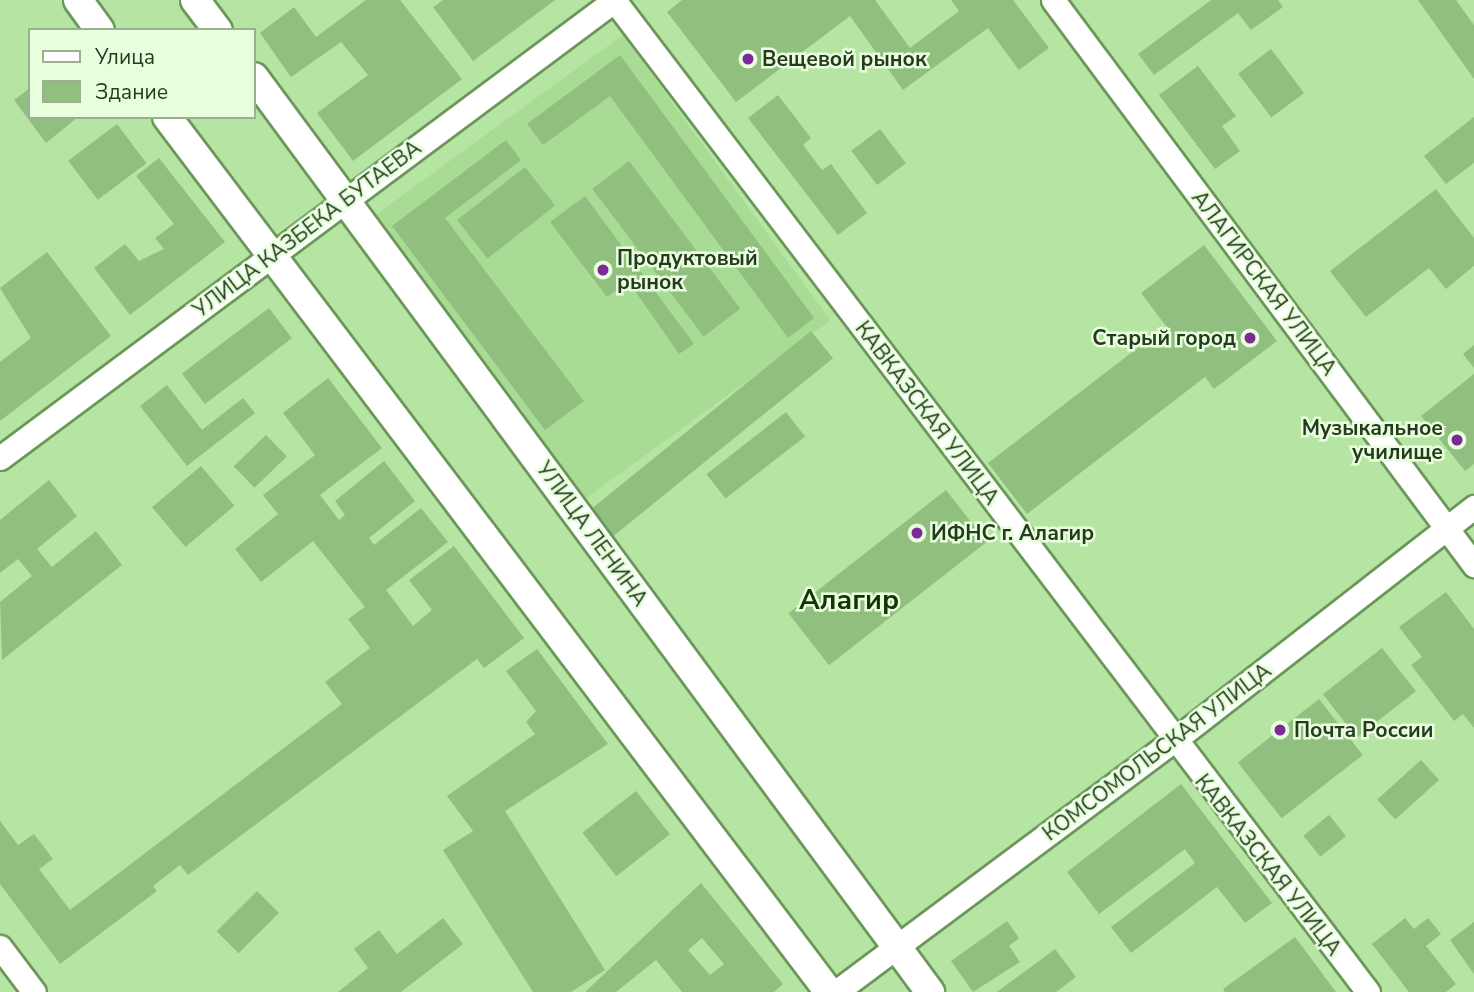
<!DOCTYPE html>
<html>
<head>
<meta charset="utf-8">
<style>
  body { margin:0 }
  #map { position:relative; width:1474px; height:992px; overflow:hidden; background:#b6e5a3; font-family:"Nunito Sans",sans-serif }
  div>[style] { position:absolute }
  .built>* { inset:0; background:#a8db94; transform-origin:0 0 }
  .building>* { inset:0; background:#91bf7f; transform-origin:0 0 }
  .roads { filter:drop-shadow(2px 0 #6b9759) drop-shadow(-2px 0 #6b9759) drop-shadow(0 2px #6b9759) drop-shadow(0 -2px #6b9759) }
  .minor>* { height:23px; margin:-11.5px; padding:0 11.5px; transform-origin:11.5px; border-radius:11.5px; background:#fff }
  .tertiary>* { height:28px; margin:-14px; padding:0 14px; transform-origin:14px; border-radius:14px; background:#fff }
  .dots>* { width:19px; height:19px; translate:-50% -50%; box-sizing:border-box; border:4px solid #e7ffdd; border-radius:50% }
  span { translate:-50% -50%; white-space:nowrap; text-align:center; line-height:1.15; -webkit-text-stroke:5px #e7ffdd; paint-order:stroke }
  .poi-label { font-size:21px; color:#273a20; font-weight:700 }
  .left { translate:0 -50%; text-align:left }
  .right { translate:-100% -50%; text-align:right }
  .street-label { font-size:21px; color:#273a20 }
  .district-label { font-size:28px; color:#153304; font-weight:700 }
  .legend { position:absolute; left:28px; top:28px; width:228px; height:91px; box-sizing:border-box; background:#e7ffdd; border:2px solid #9ab091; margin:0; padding:9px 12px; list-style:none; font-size:21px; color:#273a20 }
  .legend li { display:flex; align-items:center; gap:14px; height:35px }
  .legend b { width:35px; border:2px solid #9ab091 }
</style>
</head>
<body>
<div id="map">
  <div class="built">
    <i style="left:623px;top:35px;width:353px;height:312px;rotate:54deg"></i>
  </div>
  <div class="building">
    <i style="clip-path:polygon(366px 0,400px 0,462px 79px,353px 161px,317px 113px,368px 75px,341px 42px,291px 77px,260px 33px,294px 7px,316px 37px)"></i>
    <i style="clip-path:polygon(443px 0,555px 0,473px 61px,433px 7px)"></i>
    <i style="clip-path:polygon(682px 0,875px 0,910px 48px,959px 11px,951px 0,1013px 0,1049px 48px,1019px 70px,988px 28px,903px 90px,850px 16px,736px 102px,667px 12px)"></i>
    <i style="clip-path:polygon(1211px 0,1278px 0,1283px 7px,1251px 30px,1238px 13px,1154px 75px,1138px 54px)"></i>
    <i style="clip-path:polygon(1418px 0,1456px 0,1474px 25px,1474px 79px)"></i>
    <i style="left:1271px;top:49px;width:55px;height:41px;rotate:53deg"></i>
    <i style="clip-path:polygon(620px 55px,814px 318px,788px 338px,610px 96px,543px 145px,527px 124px)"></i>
    <i style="clip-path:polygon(1198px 66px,1236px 116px,1222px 126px,1240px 151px,1215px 169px,1159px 95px)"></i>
    <i style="clip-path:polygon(30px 88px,30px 117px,78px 117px,46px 143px,14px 100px)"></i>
    <i style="clip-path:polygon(778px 95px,811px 138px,803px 145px,822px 170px,831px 164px,867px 213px,838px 235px,748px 118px)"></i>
    <i style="clip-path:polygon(1474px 117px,1474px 163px,1446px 184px,1424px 156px)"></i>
    <i style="left:117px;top:124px;width:49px;height:61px;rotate:53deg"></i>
    <i style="left:880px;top:129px;width:43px;height:36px;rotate:53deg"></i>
    <i style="clip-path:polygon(506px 140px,521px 160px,445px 218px,584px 401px,545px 430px,392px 226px)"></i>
    <i style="clip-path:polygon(159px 158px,225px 242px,130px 315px,94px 268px,125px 244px,139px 261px,164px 249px,155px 238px,174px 224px,136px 176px)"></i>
    <i style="left:629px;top:161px;width:185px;height:46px;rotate:53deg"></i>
    <i style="left:525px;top:167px;width:49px;height:86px;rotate:52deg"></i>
    <i style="clip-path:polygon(1436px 189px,1474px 238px,1474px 266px,1446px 289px,1429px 268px,1366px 317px,1330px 271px)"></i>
    <i style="clip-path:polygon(585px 196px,694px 344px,679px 354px,628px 281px,607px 297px,550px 222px)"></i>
    <i style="clip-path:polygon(1204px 245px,1277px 341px,1214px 389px,1205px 377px,1027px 514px,988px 463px,1166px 326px,1141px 293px)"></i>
    <i style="clip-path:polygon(47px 252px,111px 336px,0 421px,0 362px,31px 338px,0 288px)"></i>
    <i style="left:269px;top:308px;width:38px;height:109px;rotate:53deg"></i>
    <i style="left:811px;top:331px;width:35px;height:282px;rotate:51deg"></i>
    <i style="clip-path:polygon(1474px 345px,1474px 368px,1463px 354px)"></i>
    <i style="clip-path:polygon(1474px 374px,1474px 464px,1465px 471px,1421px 416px)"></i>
    <i style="clip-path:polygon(328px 378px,382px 448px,320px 495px,339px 520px,345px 515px,335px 501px,384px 461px,415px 501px,369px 538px,374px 545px,421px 508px,448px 542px,386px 590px,413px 626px,432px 610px,409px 580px,454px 546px,524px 638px,484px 668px,477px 659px,188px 875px,180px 865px,153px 886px,157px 891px,60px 964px,0 884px,0 821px,18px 845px,34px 834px,53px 859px,39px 869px,70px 910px,342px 704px,325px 682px,370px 648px,348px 619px,365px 607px,313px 541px,261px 582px,235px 549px,278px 514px,263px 495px,315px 455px,283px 413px)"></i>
    <i style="clip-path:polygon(167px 385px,202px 430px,243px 398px,255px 413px,187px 466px,140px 406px)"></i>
    <i style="left:786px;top:412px;width:31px;height:101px;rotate:52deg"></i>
    <i style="left:266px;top:435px;width:30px;height:45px;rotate:46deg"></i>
    <i style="left:201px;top:466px;width:52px;height:64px;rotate:50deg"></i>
    <i style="clip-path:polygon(49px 480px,77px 516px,37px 549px,52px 567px,96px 531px,122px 565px,2px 660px,0 602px,32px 576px,18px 559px,0 573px,0 520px)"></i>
    <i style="left:946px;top:490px;width:66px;height:200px;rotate:52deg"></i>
    <i style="clip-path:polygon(1446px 592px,1474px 629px,1474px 728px,1463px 714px,1454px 721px,1411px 665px,1422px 657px,1399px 627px)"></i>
    <i style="left:1382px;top:648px;width:55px;height:75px;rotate:52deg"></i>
    <i style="clip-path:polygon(537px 649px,608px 744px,505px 811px,605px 970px,571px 992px,533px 992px,443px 850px,473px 831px,447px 796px,535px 734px,526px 722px,536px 711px,506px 671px)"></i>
    <i style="left:1319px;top:699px;width:71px;height:103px;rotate:52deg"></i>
    <i style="left:1421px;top:760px;width:27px;height:59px;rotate:48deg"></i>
    <i style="clip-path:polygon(1181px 784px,1272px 903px,1245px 923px,1217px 887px,1131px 953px,1111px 927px,1195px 863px,1185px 849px,1099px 914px,1067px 872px)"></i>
    <i style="left:636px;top:791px;width:55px;height:68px;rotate:52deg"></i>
    <i style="left:1329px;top:815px;width:27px;height:33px;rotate:51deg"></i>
    <i style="clip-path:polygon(evenodd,701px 883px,783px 984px,774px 992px,682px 992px,656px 960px,616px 992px,585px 992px,701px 883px,702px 938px,724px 964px,710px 975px,688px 950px,702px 938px)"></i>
    <i style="left:257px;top:891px;width:31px;height:57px;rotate:45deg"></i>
    <i style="clip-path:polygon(443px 918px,463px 944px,401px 992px,338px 992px,368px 968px,354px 949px,379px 930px,397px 954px)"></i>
    <i style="clip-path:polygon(1405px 918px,1414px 929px,1428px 918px,1441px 934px,1426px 946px,1456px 984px,1446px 992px,1409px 992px,1372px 944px)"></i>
    <i style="clip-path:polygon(1007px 921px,1019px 938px,1009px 946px,1020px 962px,973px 992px,951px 961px)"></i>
    <i style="clip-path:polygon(1474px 922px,1474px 974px,1450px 940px)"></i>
    <i style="clip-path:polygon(1295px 937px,1336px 992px,1225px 992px,1223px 989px)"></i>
    <i style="clip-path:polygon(1055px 949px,1076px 977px,1056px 992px,997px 992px)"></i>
  </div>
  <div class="roads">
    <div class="minor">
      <i style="left:614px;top:0;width:1246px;rotate:52.76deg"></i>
      <i style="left:1053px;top:0;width:705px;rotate:53.31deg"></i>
      <i style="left:0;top:458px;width:767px;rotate:-36.68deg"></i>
      <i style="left:0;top:947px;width:56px;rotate:52.9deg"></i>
      <i style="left:836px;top:992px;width:419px;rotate:-36.7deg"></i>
      <i style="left:1172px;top:742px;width:383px;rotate:-37.9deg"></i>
    </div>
    <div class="tertiary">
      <i style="left:78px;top:0;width:37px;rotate:54deg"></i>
      <i style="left:195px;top:0;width:38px;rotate:53deg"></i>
      <i style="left:254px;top:77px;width:1138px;rotate:53.54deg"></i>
      <i style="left:167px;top:117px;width:1097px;rotate:52.89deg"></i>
    </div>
  </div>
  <div class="dots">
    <i style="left:748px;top:59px;background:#7e2998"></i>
    <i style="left:603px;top:270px;background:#7e2998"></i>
    <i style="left:1250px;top:338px;background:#7e2998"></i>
    <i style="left:1457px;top:440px;background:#7e2998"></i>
    <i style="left:917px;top:533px;background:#7e2998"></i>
    <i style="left:1280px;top:730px;background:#7e2998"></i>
  </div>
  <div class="poi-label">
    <span class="left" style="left:762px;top:59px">Вещевой рынок</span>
    <span class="left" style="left:617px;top:270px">Продуктовый<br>рынок</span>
    <span class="right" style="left:1236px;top:338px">Старый город</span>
    <span class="right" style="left:1443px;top:440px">Музыкальное<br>училище</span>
    <span class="left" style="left:931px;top:533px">ИФНС г. Алагир</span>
    <span class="left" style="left:1294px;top:730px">Почта России</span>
  </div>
  <div class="street-label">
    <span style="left:307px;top:229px;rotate:-37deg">УЛИЦА КАЗБЕКА БУТАЕВА</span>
    <span style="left:1264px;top:283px;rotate:53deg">АЛАГИРСКАЯ УЛИЦА</span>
    <span style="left:927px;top:413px;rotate:53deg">КАВКАЗСКАЯ УЛИЦА</span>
    <span style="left:592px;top:534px;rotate:54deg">УЛИЦА ЛЕНИНА</span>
    <span style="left:1157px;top:752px;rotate:-37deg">КОМСОМОЛЬСКАЯ УЛИЦА</span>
    <span style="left:1268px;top:865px;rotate:52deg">КАВКАЗСКАЯ УЛИЦА</span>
  </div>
  <div class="district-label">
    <span style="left:849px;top:600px">Алагир</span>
  </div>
  <ul class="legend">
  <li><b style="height:9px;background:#fff"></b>Улица</li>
  <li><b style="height:19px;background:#91bf7f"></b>Здание</li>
  </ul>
</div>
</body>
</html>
